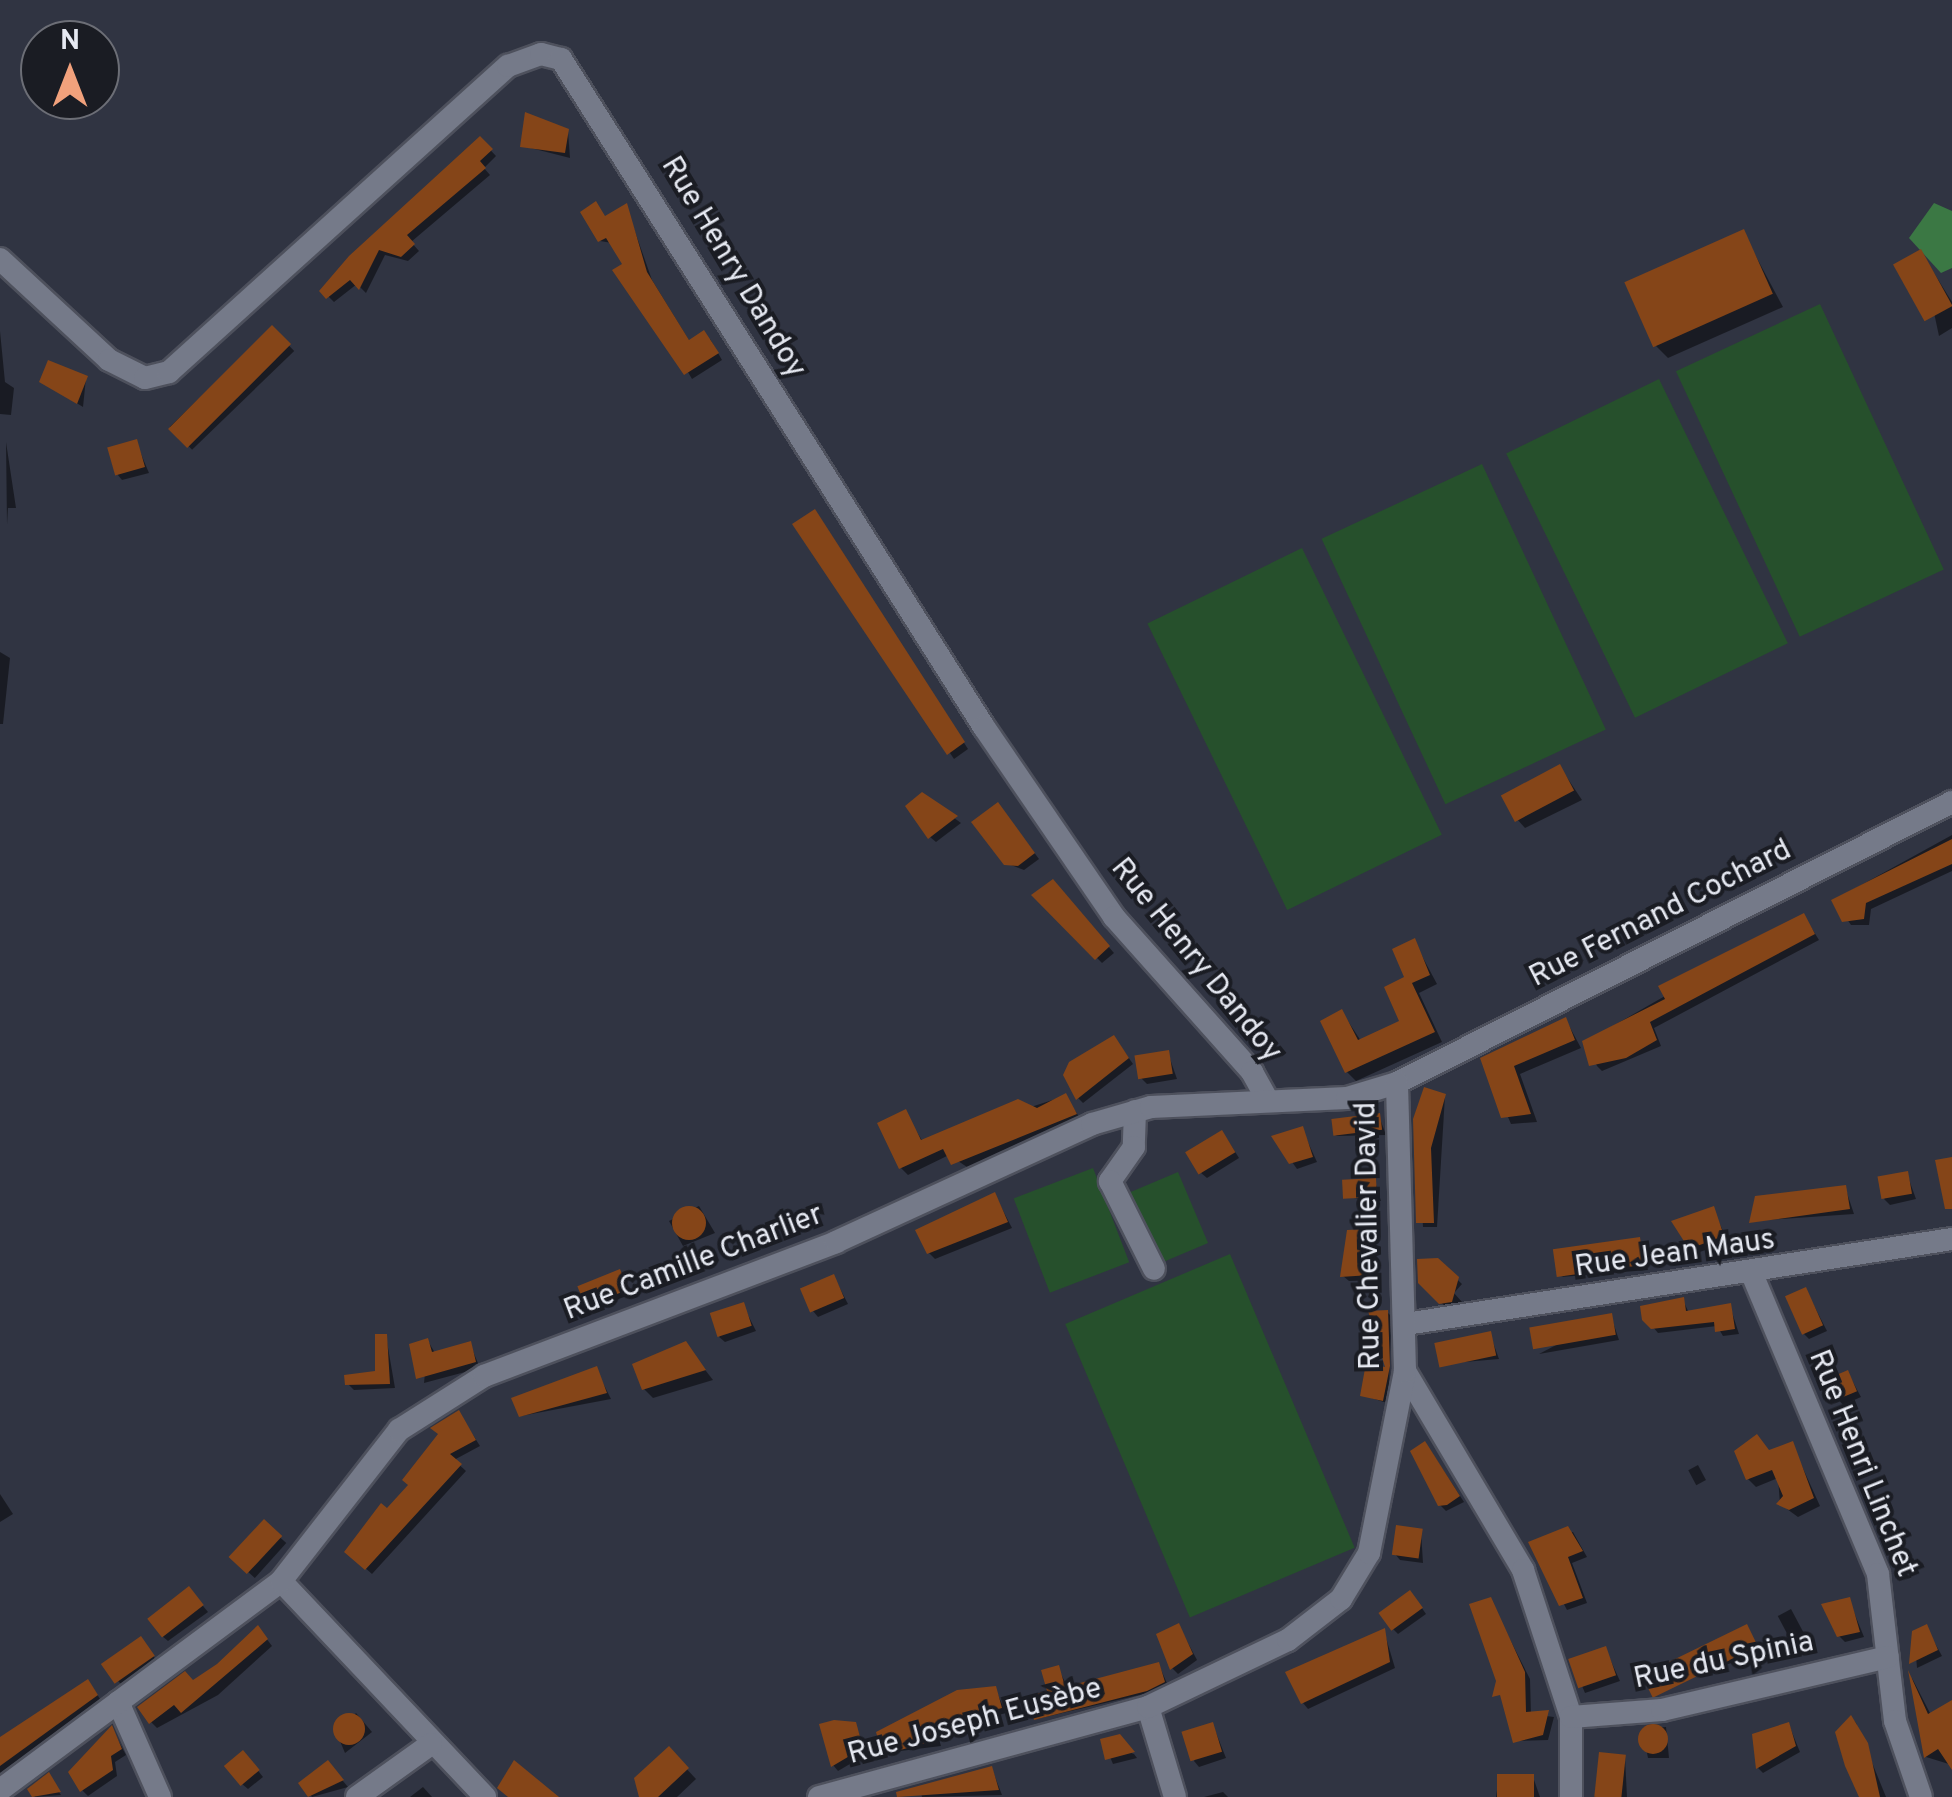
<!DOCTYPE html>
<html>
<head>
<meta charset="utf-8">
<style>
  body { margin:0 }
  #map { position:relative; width:1952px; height:1797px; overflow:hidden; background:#303442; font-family:Overpass,sans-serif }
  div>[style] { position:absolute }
  .green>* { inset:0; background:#26502c; transform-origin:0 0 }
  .forest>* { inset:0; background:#3b7844 }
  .shadow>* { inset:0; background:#0007; transform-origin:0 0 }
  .building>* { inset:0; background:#854518; transform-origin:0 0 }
  .round { border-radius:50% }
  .roads { filter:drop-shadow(2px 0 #4e515d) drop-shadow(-2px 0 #4e515d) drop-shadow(0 2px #4e515d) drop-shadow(0 -2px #4e515d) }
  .minor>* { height:22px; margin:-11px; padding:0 11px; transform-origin:11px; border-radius:11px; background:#757a89 }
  span { translate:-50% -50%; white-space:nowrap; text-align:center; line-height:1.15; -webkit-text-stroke:8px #1a1c23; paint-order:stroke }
  .street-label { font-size:30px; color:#e6e9f2 }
  .north { position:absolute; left:20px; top:20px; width:100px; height:100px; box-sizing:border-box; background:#1a1c23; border:2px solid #6c6e76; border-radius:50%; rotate:0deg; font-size:28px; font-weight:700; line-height:40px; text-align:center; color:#e6e9f2 }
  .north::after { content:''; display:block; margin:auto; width:35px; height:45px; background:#f1a17c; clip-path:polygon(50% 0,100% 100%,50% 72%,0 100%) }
</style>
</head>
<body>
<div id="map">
  <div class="green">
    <i style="left:1820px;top:304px;width:293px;height:159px;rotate:65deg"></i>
    <i style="left:1659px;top:379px;width:294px;height:170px;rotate:64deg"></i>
    <i style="left:1482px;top:464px;width:293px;height:177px;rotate:65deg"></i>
    <i style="left:1302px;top:548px;width:319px;height:172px;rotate:64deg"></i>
    <i style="left:1093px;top:1168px;width:101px;height:85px;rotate:69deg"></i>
    <i style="left:1178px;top:1172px;width:77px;height:52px;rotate:67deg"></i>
    <i style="left:1230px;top:1254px;width:319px;height:179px;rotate:67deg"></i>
  </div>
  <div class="forest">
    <i style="clip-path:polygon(1934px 203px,1952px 211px,1952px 268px,1941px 273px,1909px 238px)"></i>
  </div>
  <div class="shadow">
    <i style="clip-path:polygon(568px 131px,570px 158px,523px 146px)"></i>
    <i style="clip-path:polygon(480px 139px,496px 156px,484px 168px,490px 175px,411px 242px,419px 251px,408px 261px,385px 255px,366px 293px,357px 284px,334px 302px,323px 291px)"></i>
    <i style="clip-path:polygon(626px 206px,652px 280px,690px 342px,710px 339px,722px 360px,692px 379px,612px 243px,600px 241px,606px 218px)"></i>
    <i style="clip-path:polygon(1743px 232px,1783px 307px,1668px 358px,1655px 345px)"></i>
    <i style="clip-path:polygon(1921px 252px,1952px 302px,1952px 328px,1939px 336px)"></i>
    <i style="left:272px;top:328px;width:32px;height:142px;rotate:46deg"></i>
    <i style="clip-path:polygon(0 331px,5px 382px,14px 388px,11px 415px,0 414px)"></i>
    <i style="clip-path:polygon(86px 378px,83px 407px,42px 382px)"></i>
    <i style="clip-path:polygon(6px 442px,16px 508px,8px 508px,7px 525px)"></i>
    <i style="clip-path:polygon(136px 442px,149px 473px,122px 480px,117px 474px)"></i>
    <i style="clip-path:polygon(820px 518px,968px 749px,954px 759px,796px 525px)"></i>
    <i style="clip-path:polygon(0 652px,10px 658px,3px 724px,0 724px)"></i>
    <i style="clip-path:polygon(1560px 767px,1582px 800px,1525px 828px,1516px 818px)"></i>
    <i style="clip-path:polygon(923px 795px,961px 823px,936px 842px,930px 837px)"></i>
    <i style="clip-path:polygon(1003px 811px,1039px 859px,1024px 870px,1006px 863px)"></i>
    <i style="clip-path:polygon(1952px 835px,1952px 871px,1871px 909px,1869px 925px,1851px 925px,1834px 900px)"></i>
    <i style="clip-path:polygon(1058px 888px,1114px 953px,1102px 963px,1035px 895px)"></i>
    <i style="clip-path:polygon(1804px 916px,1819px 940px,1654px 1028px,1661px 1046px,1602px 1071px,1597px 1066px,1585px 1042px)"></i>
    <i style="clip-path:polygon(1414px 941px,1437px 984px,1419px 993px,1442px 1042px,1356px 1081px,1347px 1072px,1342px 1012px,1361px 1041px,1403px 1022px)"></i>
    <i style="clip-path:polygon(1566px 1020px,1581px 1048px,1520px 1074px,1537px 1122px,1511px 1124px,1483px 1059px)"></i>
    <i style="clip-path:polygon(1119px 1044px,1133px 1064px,1083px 1103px,1078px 1098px)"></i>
    <i style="clip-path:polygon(1168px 1053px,1177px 1079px,1147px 1084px,1141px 1078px)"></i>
    <i style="clip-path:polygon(1065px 1096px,1082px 1121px,970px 1169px,949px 1155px,908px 1175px,901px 1168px,905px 1112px,923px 1142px)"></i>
    <i style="clip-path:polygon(1445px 1096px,1437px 1227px,1423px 1227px,1416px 1119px)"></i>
    <i style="clip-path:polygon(1379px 1116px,1386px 1135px,1335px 1136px)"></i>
    <i style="clip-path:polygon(1302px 1129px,1317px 1162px,1297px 1169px,1274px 1137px)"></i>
    <i style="clip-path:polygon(1227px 1139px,1239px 1158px,1207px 1178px,1201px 1173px)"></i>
    <i style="clip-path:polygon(1907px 1174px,1916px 1199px,1890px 1205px,1884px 1199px)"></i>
    <i style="clip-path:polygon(1375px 1181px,1381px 1201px,1345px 1197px)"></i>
    <i style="clip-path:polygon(1845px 1187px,1854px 1214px,1751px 1221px,1758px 1198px)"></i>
    <i style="clip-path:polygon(995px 1195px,1012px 1228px,935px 1259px,929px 1253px)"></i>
    <i style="clip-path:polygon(699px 1206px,715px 1233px,683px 1246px,669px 1221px)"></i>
    <i style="clip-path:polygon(1713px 1209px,1728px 1242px,1697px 1253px,1691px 1248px)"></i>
    <i style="clip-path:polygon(1368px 1231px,1376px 1280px,1349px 1281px,1343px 1276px)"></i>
    <i style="clip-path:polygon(1639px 1239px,1648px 1270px,1561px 1277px)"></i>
    <i style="clip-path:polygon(1437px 1260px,1462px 1284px,1454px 1293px,1462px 1302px,1447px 1308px,1420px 1282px)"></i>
    <i style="clip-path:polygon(620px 1272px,632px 1294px,592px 1309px,587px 1304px)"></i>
    <i style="clip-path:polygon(834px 1277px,848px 1304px,818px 1317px,813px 1311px)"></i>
    <i style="clip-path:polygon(1806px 1290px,1827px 1331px,1809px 1339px,1804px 1334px)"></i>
    <i style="clip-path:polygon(1683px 1300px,1689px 1313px,1730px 1306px,1739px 1334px,1723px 1336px,1717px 1326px,1658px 1333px,1653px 1327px)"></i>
    <i style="clip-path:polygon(743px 1305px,756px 1331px,725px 1342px,719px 1337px)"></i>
    <i style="clip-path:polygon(1387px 1312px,1391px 1316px,1389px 1389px,1387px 1403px,1362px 1395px,1389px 1370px)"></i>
    <i style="clip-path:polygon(1611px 1316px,1619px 1340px,1539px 1354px)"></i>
    <i style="clip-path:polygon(1490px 1334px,1499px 1359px,1441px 1364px)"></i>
    <i style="clip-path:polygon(386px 1336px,395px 1388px,354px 1390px,348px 1384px,378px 1373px)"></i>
    <i style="clip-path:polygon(428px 1341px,435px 1353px,470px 1344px,480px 1368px,424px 1383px)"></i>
    <i style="clip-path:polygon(685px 1344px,713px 1380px,653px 1398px,644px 1389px)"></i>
    <i style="clip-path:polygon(596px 1369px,611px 1399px,521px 1416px)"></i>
    <i style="clip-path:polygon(1848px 1373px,1861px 1397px,1843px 1405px,1838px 1399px)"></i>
    <i style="clip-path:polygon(459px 1413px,480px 1446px,454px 1460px,466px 1471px,372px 1574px,347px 1552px,411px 1486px)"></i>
    <i style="clip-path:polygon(1792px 1444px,1820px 1506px,1798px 1517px,1780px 1504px,1778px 1478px,1756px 1487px,1748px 1479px)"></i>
    <i style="clip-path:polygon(1430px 1450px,1464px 1502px,1446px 1511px,1440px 1505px)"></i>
    <i style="left:1698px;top:1465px;width:17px;height:11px;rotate:62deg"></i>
    <i style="clip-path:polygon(0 1494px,13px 1514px,0 1522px)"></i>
    <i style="left:264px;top:1523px;width:30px;height:47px;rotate:42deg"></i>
    <i style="clip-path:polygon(1421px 1531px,1423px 1563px,1400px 1560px,1395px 1554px)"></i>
    <i style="clip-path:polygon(1573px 1532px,1587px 1557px,1572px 1563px,1587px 1603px,1567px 1610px,1532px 1544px)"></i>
    <i style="clip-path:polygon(194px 1595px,208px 1612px,168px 1641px,162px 1636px)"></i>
    <i style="clip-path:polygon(1415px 1598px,1426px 1614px,1398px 1634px,1392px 1628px)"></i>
    <i style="clip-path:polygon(1490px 1600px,1530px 1679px,1531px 1714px,1554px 1717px,1548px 1740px,1515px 1741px)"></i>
    <i style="clip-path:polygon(1849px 1600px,1864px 1637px,1845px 1642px,1839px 1636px)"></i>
    <i style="left:1791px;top:1609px;width:30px;height:15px;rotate:62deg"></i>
    <i style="clip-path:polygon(1179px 1626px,1197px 1660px,1178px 1674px,1172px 1668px)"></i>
    <i style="clip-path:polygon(1747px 1627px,1761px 1653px,1651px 1690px)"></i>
    <i style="clip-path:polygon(1926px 1627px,1942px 1656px,1917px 1668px,1914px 1633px)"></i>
    <i style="clip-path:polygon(1384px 1631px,1395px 1668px,1308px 1709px,1303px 1703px)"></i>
    <i style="clip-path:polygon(263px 1634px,272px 1646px,218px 1695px,157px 1728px,151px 1722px)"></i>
    <i style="clip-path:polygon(146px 1645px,158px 1663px,124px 1687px,118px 1681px)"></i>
    <i style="clip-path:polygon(1605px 1648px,1620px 1681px,1585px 1693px,1571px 1660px)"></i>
    <i style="clip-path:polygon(1159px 1665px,1169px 1688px,1037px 1719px,1058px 1668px,1068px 1688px)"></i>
    <i style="clip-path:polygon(1912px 1678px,1931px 1715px,1952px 1703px,1952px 1765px,1926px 1757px)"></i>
    <i style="clip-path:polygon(93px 1688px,102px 1702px,0 1775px,0 1740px)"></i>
    <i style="clip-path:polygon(995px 1688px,1006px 1713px,937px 1732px,941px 1746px,884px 1753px)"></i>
    <i style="clip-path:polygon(356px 1713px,372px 1732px,345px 1753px,337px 1734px)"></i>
    <i style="clip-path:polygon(1852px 1718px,1856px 1723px,1886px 1797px,1860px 1797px)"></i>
    <i style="clip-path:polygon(855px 1724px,867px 1754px,838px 1771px,833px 1765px)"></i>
    <i style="clip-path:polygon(1213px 1725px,1226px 1758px,1199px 1767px,1194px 1761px)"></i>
    <i style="clip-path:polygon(1789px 1725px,1800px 1752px,1763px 1773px,1758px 1768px)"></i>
    <i style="clip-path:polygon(1666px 1727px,1669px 1758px,1648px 1758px,1642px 1729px)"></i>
    <i style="clip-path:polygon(112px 1729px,126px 1755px,115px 1762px,117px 1776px,88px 1796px,82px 1790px)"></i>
    <i style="clip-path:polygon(1104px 1743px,1134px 1754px,1137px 1758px,1113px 1764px)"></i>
    <i style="clip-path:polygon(669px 1750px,696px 1779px,677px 1797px,646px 1797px)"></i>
    <i style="clip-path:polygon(1625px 1757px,1627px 1797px,1597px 1797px)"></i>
    <i style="clip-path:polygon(249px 1759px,263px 1777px,248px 1789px,242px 1784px)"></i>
    <i style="clip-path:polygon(333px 1769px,348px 1787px,312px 1797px,302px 1784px)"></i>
    <i style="clip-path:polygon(992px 1769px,1002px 1795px,922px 1797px,920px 1788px)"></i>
    <i style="clip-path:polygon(1499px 1777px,1533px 1777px,1540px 1797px,1496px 1797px)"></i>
    <i style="clip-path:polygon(50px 1778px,61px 1795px,35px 1797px,30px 1790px)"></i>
    <i style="clip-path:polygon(423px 1787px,432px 1797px,410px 1797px)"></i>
    <i style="clip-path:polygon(1223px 1792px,1228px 1797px,1204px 1797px)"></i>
  </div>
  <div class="building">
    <i style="clip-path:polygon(525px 112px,569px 129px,565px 153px,520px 147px)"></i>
    <i style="clip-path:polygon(480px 136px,493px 149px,480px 161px,486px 168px,407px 235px,415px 244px,401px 257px,379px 250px,359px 290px,350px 280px,326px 299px,319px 291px,349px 256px)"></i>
    <i style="clip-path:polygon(596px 201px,605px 216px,627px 203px,647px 272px,689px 340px,704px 330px,719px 353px,684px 375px,612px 270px,622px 264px,606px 238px,598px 242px,580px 212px)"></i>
    <i style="left:1744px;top:229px;width:71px;height:131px;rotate:66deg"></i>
    <i style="left:1921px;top:249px;width:65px;height:32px;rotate:61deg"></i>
    <i style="left:272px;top:325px;width:27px;height:147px;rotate:45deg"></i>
    <i style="clip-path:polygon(48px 360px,88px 376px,77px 404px,39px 382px)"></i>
    <i style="left:137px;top:439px;width:29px;height:31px;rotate:74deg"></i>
    <i style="clip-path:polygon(815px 509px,965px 742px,947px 755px,792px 524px)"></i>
    <i style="left:1560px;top:764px;width:30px;height:67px;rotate:62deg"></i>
    <i style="clip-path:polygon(922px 792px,958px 816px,928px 839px,905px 806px)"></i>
    <i style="clip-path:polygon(998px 802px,1035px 853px,1018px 866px,1004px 865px,971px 822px)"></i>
    <i style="clip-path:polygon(1952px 839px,1952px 864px,1866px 903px,1864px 919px,1842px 922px,1831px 900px)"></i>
    <i style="clip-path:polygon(1053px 879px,1110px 946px,1095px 960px,1031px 895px)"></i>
    <i style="clip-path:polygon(1804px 913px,1815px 934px,1650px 1022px,1657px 1040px,1626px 1058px,1589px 1066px,1582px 1041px,1665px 999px,1658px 986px)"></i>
    <i style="clip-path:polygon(1415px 938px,1430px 975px,1412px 983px,1435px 1032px,1345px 1073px,1320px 1021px,1342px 1009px,1358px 1040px,1399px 1021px,1384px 987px,1404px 977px,1392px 949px)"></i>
    <i style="clip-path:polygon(1566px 1017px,1575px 1040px,1514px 1066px,1531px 1114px,1501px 1118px,1480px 1058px)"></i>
    <i style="clip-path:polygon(1114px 1035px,1129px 1058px,1076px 1100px,1063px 1075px,1069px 1062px)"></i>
    <i style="left:1169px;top:1050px;width:24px;height:35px;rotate:81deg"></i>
    <i style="clip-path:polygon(1424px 1087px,1446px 1094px,1431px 1148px,1434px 1223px,1416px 1223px,1413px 1119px)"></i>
    <i style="clip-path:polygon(1066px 1093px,1077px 1114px,951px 1165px,943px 1149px,899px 1169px,877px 1123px,906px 1109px,921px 1140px,1018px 1099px,1037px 1108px)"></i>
    <i style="left:1380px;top:1113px;width:17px;height:49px;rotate:83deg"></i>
    <i style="clip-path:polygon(1303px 1126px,1313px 1157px,1289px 1164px,1271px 1136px)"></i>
    <i style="left:1222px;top:1130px;width:26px;height:43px;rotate:59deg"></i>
    <i style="clip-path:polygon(1952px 1157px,1952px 1209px,1945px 1209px,1935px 1160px)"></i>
    <i style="left:1908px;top:1171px;width:23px;height:31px;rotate:80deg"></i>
    <i style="left:1376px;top:1178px;width:19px;height:34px;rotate:87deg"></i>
    <i style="clip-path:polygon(1846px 1185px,1850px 1209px,1749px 1223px,1755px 1196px)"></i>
    <i style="clip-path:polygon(995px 1192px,1008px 1222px,927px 1254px,915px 1230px)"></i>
    <i class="round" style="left:672px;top:1206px;width:34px;height:34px"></i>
    <i style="clip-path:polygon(1714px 1206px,1724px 1236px,1689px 1249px,1671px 1221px)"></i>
    <i style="clip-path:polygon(1369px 1229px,1371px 1275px,1340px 1277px,1347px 1230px)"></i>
    <i style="left:1640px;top:1237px;width:28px;height:88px;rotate:82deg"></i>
    <i style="clip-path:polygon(1438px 1258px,1459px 1277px,1452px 1302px,1439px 1304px,1418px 1283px,1417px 1259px)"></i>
    <i style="left:620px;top:1269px;width:22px;height:46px;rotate:68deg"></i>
    <i style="left:834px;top:1274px;width:26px;height:37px;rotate:67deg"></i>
    <i style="left:1806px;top:1287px;width:42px;height:23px;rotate:66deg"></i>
    <i style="clip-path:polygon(1684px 1297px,1686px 1311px,1731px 1303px,1735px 1329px,1715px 1332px,1714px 1322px,1651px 1329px,1642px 1320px,1640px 1306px)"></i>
    <i style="left:744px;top:1302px;width:25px;height:36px;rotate:72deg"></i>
    <i style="clip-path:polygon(1388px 1310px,1390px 1366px,1383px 1401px,1360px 1396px,1366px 1363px,1385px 1367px,1368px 1311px)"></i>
    <i style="left:1612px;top:1313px;width:22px;height:84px;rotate:80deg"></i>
    <i style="left:1491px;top:1331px;width:25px;height:58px;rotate:78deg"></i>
    <i style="clip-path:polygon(375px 1334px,387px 1334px,390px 1384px,345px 1385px,344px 1375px,375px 1371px)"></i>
    <i style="clip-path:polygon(428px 1338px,432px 1352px,471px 1341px,476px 1362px,416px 1379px,409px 1344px)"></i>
    <i style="clip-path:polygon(686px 1341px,706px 1370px,642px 1390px,632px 1364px)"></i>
    <i style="clip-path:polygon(597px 1366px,607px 1393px,519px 1417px,511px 1398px)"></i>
    <i style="left:1848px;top:1370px;width:23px;height:24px;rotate:67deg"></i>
    <i style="clip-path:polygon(459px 1410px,476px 1440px,450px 1454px,462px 1464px,365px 1570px,344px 1552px,381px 1503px,387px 1508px,408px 1485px,402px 1480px,438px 1434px,430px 1428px)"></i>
    <i style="clip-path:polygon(1757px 1434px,1769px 1450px,1793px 1441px,1814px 1498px,1789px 1510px,1776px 1504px,1783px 1496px,1772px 1470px,1746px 1480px,1734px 1451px)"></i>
    <i style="clip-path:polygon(1425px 1441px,1460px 1496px,1447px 1505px,1438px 1506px,1410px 1451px)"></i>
    <i style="left:264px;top:1519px;width:25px;height:52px;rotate:43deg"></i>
    <i style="left:1396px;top:1525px;width:27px;height:30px;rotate:8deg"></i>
    <i style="clip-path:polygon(1568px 1526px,1583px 1551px,1568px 1557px,1583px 1598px,1559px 1606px,1528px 1542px)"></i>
    <i style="left:189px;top:1586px;width:24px;height:53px;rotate:52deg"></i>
    <i style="left:1410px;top:1590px;width:22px;height:39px;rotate:54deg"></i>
    <i style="clip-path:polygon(1491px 1597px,1525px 1672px,1526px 1712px,1549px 1710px,1543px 1735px,1513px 1743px,1500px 1695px,1492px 1697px,1496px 1681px,1469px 1604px)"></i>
    <i style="clip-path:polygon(1850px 1597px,1860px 1632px,1837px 1637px,1821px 1604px)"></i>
    <i style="clip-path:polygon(1179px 1623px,1193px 1654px,1170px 1670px,1156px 1634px)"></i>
    <i style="left:1747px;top:1624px;width:25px;height:117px;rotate:64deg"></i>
    <i style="clip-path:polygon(1927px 1624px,1938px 1650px,1909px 1664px,1912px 1631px)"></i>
    <i style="clip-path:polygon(258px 1625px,268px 1639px,181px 1713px,174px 1705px,149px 1724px,137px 1707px,185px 1671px,193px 1680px,217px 1664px)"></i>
    <i style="clip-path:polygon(1385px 1628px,1390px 1662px,1301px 1704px,1285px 1672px)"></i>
    <i style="left:141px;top:1636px;width:24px;height:49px;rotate:55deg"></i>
    <i style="left:1606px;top:1646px;width:31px;height:40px;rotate:71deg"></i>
    <i style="clip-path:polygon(1159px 1662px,1165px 1682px,1147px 1691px,1034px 1720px,1028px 1696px,1047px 1691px,1041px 1670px,1059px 1665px,1065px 1687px)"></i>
    <i style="clip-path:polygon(1908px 1670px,1928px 1714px,1952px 1700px,1952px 1770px,1938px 1749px,1924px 1758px)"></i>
    <i style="clip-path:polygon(88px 1679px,98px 1695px,0 1766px,0 1737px)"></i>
    <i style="clip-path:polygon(996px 1686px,1002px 1708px,933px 1727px,937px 1740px,882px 1755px,876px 1732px,957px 1690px)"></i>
    <i class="round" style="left:333px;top:1713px;width:32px;height:32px"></i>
    <i style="clip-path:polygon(1851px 1715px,1868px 1743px,1880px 1797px,1859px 1797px,1845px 1766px,1835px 1732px)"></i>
    <i style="clip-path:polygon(834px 1720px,856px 1722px,863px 1748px,831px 1767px,819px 1724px)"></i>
    <i style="left:1213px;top:1722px;width:31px;height:33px;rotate:73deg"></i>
    <i style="clip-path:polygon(1789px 1722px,1796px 1746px,1756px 1769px,1752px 1734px)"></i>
    <i class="round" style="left:1638px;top:1724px;width:30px;height:30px"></i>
    <i style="clip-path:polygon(112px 1725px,122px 1749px,111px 1756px,113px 1770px,80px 1792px,68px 1772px)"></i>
    <i style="clip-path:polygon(1120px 1734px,1135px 1752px,1105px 1760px,1100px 1739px)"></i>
    <i style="clip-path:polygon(669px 1746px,689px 1768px,658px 1797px,639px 1797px,634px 1778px)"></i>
    <i style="left:243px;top:1750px;width:26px;height:25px;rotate:50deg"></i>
    <i style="left:1599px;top:1752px;width:27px;height:45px;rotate:6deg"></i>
    <i style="clip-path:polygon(328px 1760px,344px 1780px,308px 1797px,298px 1783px)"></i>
    <i style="clip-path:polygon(514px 1760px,559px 1797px,508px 1797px,497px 1788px)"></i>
    <i style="clip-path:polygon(992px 1766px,999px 1790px,897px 1797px,896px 1792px)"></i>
    <i style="clip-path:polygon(49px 1772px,61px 1792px,32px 1797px,27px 1789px)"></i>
    <i style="left:1497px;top:1774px;width:37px;height:23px"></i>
  </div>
  <div class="roads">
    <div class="minor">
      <i style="left:0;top:259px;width:149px;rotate:42.8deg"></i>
      <i style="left:109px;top:360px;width:40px;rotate:26.6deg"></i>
      <i style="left:145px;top:378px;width:25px;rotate:-14deg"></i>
      <i style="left:169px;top:372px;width:457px;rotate:-42.1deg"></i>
      <i style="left:508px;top:66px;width:35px;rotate:-20deg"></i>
      <i style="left:541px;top:54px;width:21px;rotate:14deg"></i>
      <i style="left:561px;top:59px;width:791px;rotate:57.66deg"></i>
      <i style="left:984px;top:727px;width:230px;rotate:55.6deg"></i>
      <i style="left:1114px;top:917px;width:208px;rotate:48.3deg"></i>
      <i style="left:1252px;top:1072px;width:33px;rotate:61deg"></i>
      <i style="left:1135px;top:1111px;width:36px;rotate:92deg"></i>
      <i style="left:1134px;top:1147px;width:42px;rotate:125.2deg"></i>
      <i style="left:1110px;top:1181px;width:98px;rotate:63.4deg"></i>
      <i style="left:1752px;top:1274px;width:325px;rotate:67.2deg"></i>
      <i style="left:1878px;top:1574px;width:148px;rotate:83.4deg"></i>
      <i style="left:1895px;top:1721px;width:80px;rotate:71.1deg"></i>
      <i style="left:1406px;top:1324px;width:553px;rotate:-8.85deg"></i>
      <i style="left:1405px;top:1371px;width:231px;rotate:59.3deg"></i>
      <i style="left:1523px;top:1570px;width:155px;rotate:71.9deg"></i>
      <i style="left:1571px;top:1717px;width:80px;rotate:90deg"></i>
      <i style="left:281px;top:1581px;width:297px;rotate:46.6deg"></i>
      <i style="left:118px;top:1702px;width:104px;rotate:66.1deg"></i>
      <i style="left:1148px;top:1707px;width:94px;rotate:73.3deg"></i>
      <i style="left:1571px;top:1717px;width:91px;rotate:-4.4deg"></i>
      <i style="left:1662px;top:1710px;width:232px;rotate:-13.2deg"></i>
      <i style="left:0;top:1790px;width:350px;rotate:-36.6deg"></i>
      <i style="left:281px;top:1581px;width:192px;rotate:-52deg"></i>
      <i style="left:399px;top:1430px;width:101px;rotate:-32.4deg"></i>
      <i style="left:484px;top:1376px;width:377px;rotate:-20.8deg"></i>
      <i style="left:836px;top:1242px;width:282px;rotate:-24.7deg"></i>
      <i style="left:1092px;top:1124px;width:61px;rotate:-16.1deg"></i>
      <i style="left:1151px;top:1107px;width:196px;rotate:-2.6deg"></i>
      <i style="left:1347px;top:1098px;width:52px;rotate:-16.7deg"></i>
      <i style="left:1397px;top:1083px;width:622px;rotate:-26.85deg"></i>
      <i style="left:357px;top:1797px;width:91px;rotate:-35.6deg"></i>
      <i style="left:819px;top:1797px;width:341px;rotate:-15.3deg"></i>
      <i style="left:1148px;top:1707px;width:155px;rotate:-25.6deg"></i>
      <i style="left:1288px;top:1640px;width:67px;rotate:-37.7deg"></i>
      <i style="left:1341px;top:1599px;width:54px;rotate:-58.7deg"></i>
      <i style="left:1369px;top:1553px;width:186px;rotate:-78.8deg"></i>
      <i style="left:1405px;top:1371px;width:288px;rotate:-91.6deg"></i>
    </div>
  </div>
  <div class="street-label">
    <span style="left:732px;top:268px;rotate:59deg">Rue Henry Dandoy</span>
    <span style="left:1661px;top:915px;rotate:-27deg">Rue Fernand Cochard</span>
    <span style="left:1195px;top:961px;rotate:51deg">Rue Henry Dandoy</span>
    <span style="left:1370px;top:1236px;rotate:-91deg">Rue Chevalier David</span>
    <span style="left:1675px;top:1255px;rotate:-8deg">Rue Jean Maus</span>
    <span style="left:694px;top:1264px;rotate:-21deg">Rue Camille Charlier</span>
    <span style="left:1861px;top:1464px;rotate:68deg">Rue Henri Linchet</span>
    <span style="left:1724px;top:1662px;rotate:-12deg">Rue du Spinia</span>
    <span style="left:975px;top:1723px;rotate:-15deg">Rue Joseph Eusèbe</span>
  </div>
  <div class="north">N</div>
</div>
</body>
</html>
